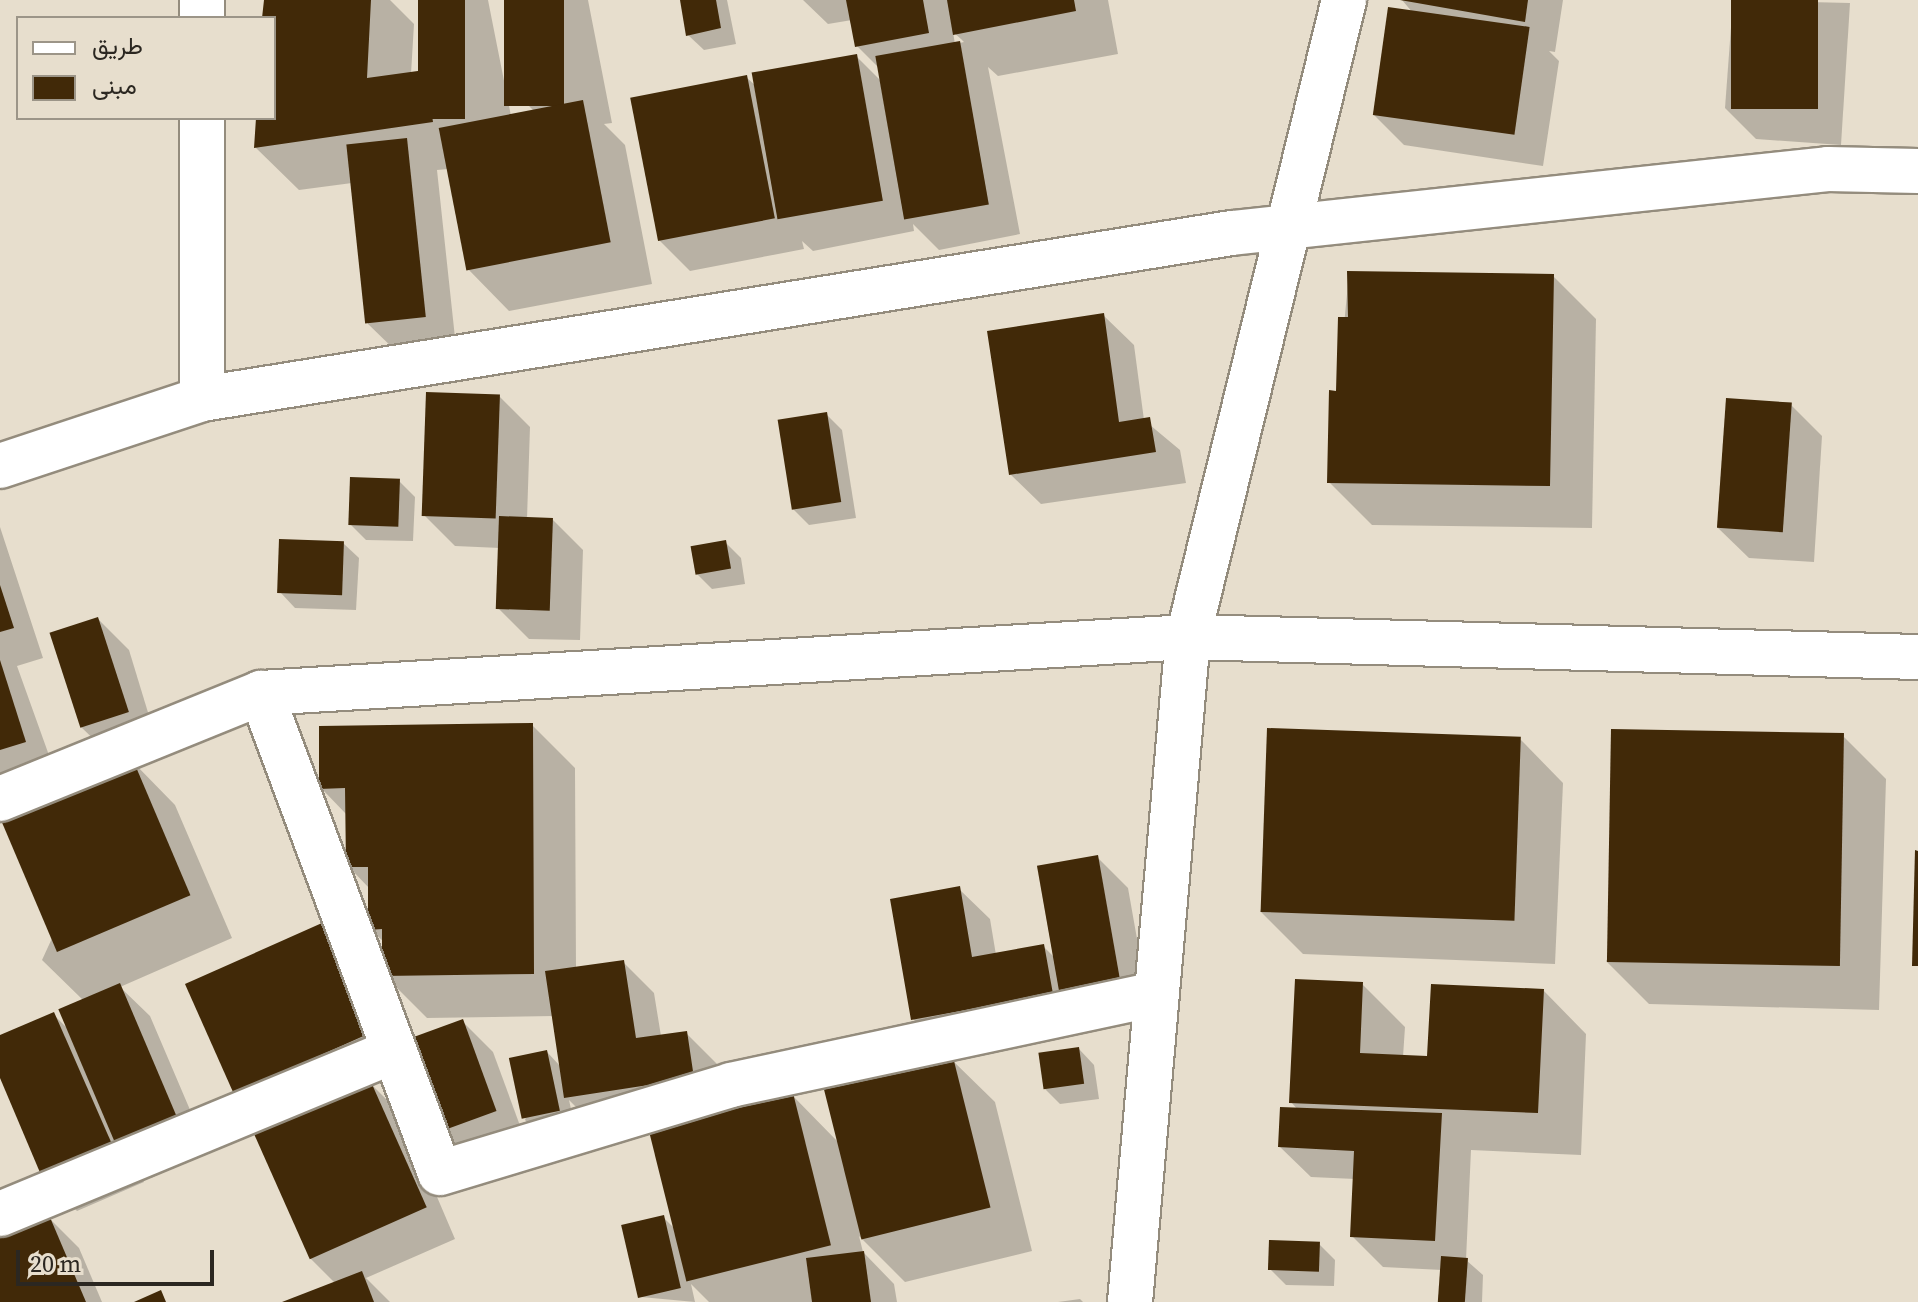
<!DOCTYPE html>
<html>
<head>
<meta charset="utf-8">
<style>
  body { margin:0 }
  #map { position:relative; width:1918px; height:1302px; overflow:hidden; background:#e7decd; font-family:"Source Serif 4",Vazirmatn,serif }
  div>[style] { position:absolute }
  .shadow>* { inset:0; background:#0003 }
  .building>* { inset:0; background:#412908; transform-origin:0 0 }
  .roads { filter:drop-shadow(2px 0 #948c7d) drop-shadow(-2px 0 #948c7d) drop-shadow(0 2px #948c7d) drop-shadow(0 -2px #948c7d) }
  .minor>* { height:44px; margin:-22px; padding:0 22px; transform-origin:22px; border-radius:22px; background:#fff }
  span { translate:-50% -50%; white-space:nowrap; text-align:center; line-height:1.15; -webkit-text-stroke:8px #e7decd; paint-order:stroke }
  .legend { position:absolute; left:16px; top:16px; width:260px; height:104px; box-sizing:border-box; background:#e7decd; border:2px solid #9c9588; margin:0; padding:10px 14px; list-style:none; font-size:24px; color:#2b2721 }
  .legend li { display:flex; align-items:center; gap:16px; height:40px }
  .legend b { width:40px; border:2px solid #9c9588 }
  .scale { position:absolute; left:16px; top:1250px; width:198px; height:36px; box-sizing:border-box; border:4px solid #2b2721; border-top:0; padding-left:10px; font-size:24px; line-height:28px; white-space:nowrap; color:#2b2721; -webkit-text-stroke:6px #e7decd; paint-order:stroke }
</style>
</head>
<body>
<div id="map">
  <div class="shadow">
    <i style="clip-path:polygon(266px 0,390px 0,414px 24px,411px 74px,425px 72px,436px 84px,421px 0,488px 0,511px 116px,535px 112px,526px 103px,506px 0,588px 0,612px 123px,604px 124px,625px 145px,652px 284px,509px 311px,467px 268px,448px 169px,437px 170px,456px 347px,399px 354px,368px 324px,352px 183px,299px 190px,256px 148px,258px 118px,274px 118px,274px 18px,264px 18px)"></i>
    <i style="clip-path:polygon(682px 0,727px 0,736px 44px,704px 50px,688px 35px)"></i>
    <i style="clip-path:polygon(evenodd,803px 0,1108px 0,1118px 54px,998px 76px,988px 67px,1020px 234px,939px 250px,913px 224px,914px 231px,813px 251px,802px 241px,804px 249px,690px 271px,659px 240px,746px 77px,757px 87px,856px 56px,883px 83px,880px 69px,857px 46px,852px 20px,828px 24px,803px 0,953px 32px,961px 39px,964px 42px,955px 44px,953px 32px)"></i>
    <i style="clip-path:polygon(1563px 0,1555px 52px,1549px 51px,1559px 61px,1543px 166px,1404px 145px,1373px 114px,1413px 13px,1402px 0)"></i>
    <i style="clip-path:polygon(1733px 0,1850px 3px,1841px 145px,1756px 139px,1725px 108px)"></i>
    <i style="clip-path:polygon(1349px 273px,1553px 276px,1596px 319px,1592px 528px,1372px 525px,1329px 482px)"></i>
    <i style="clip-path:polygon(1103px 315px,1134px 345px,1144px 420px,1180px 450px,1186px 483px,1041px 504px,1010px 474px)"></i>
    <i style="clip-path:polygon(499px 396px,530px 427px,527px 519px,553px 520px,583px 550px,580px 640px,529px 639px,498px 608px,500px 548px,455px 546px,424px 515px)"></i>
    <i style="clip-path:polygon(1791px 405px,1822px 436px,1814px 562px,1749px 558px,1718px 528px)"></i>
    <i style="clip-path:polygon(827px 415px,842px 430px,856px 518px,809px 525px,793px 509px)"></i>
    <i style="clip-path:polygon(399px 481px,415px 497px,413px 541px,366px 540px,350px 524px)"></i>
    <i style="clip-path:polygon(0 527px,43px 658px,17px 666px,55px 772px,0 790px)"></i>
    <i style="clip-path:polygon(343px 543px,359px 558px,356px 610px,295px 608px,280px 592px)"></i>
    <i style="clip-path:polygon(726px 543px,741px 558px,745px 584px,712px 589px,696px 573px)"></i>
    <i style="clip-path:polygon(98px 619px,129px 650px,157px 742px,111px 756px,80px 726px)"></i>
    <i style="clip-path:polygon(532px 725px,575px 768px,576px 969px,623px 962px,654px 993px,661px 1036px,686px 1033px,717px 1064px,723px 1108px,596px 1127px,569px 1100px,575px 1127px,541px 1135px,525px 1120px,547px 1052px,561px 1067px,554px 1016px,427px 1018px,384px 975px,384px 942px,370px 929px,370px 889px,348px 866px,347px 815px,321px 788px)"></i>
    <i style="clip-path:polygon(1843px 736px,1886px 779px,1879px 1010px,1649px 1004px,1606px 961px)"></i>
    <i style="clip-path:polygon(1521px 740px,1563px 783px,1555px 964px,1303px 954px,1260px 911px)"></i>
    <i style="clip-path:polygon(133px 762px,175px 805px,232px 938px,120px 987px,150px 1016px,208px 1152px,151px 1178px,136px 1164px,144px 1182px,77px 1211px,46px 1180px,0 1073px,0 1037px,54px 1015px,69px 1030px,84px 1001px,42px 960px)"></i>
    <i style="clip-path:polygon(1097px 857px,1128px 888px,1150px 1012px,944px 1050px,913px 1019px,959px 889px,990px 919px,996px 955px,1043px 946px,1055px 958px)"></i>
    <i style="clip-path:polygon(322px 925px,353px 956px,399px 1064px,265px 1122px,234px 1091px)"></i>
    <i style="clip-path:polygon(1362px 984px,1405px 1027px,1403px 1057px,1429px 1058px,1544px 991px,1586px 1034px,1581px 1155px,1471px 1150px,1466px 1260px,1483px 1275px,1482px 1302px,1440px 1302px,1442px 1270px,1383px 1267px,1352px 1236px,1355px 1179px,1311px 1177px,1280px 1147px,1298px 1110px,1291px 1102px)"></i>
    <i style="clip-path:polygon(462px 1021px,493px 1052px,526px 1142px,473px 1161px,442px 1130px)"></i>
    <i style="clip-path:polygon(1079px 1049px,1094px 1065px,1099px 1099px,1060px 1104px,1044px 1088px)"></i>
    <i style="clip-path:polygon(952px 1060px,995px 1102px,1032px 1251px,905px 1282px,859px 1236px,863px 1252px,894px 1284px,897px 1302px,709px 1302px,691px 1284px,695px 1302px,641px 1297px,663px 1217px,675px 1229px,792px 1095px,838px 1142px)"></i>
    <i style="clip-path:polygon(371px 1084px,402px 1115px,455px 1239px,366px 1278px,390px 1302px,287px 1302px,335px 1283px,310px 1258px)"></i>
    <i style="clip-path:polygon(48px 1217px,79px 1248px,102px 1302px,0 1302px,0 1238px)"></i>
    <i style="clip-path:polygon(1319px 1244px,1335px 1260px,1334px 1286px,1286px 1285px,1270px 1269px)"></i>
    <i style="clip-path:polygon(1080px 1299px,1083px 1302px,1058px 1302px)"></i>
  </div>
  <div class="building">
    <i style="clip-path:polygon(264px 0,371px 0,367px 78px,425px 70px,433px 122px,254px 148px,256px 118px,274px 118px,274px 18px,262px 18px)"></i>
    <i style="left:418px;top:0;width:47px;height:119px"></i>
    <i style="left:504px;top:0;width:60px;height:106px"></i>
    <i style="clip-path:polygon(680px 0,716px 0,721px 28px,686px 36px)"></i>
    <i style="clip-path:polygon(846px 0,923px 0,929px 33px,855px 47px)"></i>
    <i style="clip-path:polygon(947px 0,1074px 0,1076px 11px,953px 35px)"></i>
    <i style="clip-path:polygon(1400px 0,1528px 0,1525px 22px)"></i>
    <i style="left:1731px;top:0;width:87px;height:109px"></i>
    <i style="left:1388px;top:7px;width:143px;height:109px;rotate:8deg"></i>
    <i style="left:960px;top:41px;width:166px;height:86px;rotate:80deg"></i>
    <i style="left:857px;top:54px;width:149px;height:107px;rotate:80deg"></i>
    <i style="left:747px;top:75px;width:146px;height:119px;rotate:79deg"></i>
    <i style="left:583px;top:100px;width:145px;height:147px;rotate:79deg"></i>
    <i style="left:407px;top:138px;width:180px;height:61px;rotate:84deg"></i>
    <i style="clip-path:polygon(1347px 271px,1554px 274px,1550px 486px,1327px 483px,1329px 390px,1336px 391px,1338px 317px,1348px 317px)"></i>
    <i style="clip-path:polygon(1104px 313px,1119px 422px,1150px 417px,1156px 452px,1009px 475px,987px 331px)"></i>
    <i style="left:426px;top:392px;width:74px;height:124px;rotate:2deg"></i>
    <i style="left:1726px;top:398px;width:66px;height:130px;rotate:4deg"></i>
    <i style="left:827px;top:412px;width:91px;height:50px;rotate:81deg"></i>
    <i style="left:350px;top:477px;width:50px;height:48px;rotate:2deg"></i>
    <i style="left:499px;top:516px;width:54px;height:93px;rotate:2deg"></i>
    <i style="left:279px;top:539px;width:65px;height:54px;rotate:2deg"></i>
    <i style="left:726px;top:540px;width:29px;height:36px;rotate:80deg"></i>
    <i style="clip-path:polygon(0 585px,14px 628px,0 632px)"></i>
    <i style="left:98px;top:617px;width:100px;height:51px;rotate:72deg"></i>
    <i style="clip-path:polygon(0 660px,26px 742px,0 750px)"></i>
    <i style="clip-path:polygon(533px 723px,534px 974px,382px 976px,382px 929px,368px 930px,368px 867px,346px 867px,345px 788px,319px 789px,319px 726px)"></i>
    <i style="left:1267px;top:728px;width:254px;height:184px;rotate:2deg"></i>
    <i style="left:1611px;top:729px;width:233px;height:233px;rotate:1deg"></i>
    <i style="left:133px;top:760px;width:147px;height:145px;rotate:67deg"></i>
    <i style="clip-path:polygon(1915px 850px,1918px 851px,1918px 966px,1912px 966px)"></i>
    <i style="left:1098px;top:855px;width:129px;height:62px;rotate:80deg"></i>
    <i style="clip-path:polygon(960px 886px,972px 957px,1044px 944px,1053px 994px,911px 1020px,890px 899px)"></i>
    <i style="left:322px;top:923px;width:120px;height:150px;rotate:66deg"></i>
    <i style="clip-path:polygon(624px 960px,636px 1038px,687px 1031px,694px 1078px,564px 1098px,545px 971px)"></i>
    <i style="clip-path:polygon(1295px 979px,1363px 982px,1360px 1053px,1427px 1056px,1431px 984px,1544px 989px,1538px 1113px,1289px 1103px)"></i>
    <i style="left:120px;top:983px;width:150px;height:67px;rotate:67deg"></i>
    <i style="clip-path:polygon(54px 1012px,115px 1151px,44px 1182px,0 1078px,0 1035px)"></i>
    <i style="left:463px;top:1019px;width:98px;height:59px;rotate:70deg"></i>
    <i style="left:1079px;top:1047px;width:37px;height:41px;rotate:82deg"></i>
    <i style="left:547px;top:1050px;width:62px;height:39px;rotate:78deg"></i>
    <i style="left:953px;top:1057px;width:155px;height:133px;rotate:76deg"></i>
    <i style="left:371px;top:1082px;width:137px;height:128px;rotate:66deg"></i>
    <i style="left:793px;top:1093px;width:157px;height:149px;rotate:76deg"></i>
    <i style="clip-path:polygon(1280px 1107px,1442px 1113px,1435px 1241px,1350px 1237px,1354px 1151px,1278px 1147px)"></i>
    <i style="clip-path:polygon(49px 1215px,86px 1302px,0 1302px,0 1236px)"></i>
    <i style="left:664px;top:1215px;width:75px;height:44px;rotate:77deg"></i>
    <i style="left:1269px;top:1240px;width:51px;height:30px;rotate:2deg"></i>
    <i style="clip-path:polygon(864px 1251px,871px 1302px,812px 1302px,806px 1258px)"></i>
    <i style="left:1441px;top:1256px;width:27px;height:46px;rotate:4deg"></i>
    <i style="clip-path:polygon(362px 1271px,374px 1302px,282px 1302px)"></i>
    <i style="clip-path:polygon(161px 1290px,166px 1302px,134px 1302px)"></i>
  </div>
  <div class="roads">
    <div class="minor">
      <i style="left:202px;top:18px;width:18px;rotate:-90deg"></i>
      <i style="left:202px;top:399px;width:281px;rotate:-90deg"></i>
      <i style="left:0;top:466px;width:213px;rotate:-18.3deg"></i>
      <i style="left:202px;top:399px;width:1043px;rotate:-9.16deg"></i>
      <i style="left:1232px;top:233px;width:599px;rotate:-6.13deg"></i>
      <i style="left:1828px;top:169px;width:90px;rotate:1.3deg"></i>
      <i style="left:261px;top:693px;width:512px;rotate:69.55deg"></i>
      <i style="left:440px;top:1173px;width:304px;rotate:-16.8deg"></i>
      <i style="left:731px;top:1085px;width:434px;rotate:-12.1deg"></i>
      <i style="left:0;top:799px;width:282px;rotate:-22.1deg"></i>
      <i style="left:261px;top:693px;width:929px;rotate:-3.46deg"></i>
      <i style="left:1188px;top:637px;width:730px;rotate:1.57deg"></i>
      <i style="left:0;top:1214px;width:426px;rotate:-22.5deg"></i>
      <i style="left:1130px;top:1302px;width:668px;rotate:-85.02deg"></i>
      <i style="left:1188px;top:637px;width:656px;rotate:-76.24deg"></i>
    </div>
  </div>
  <ul class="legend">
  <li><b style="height:10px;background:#fff"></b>طريق</li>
  <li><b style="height:22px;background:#412908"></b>مبنى</li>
  </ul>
  <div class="scale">20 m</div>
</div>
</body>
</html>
